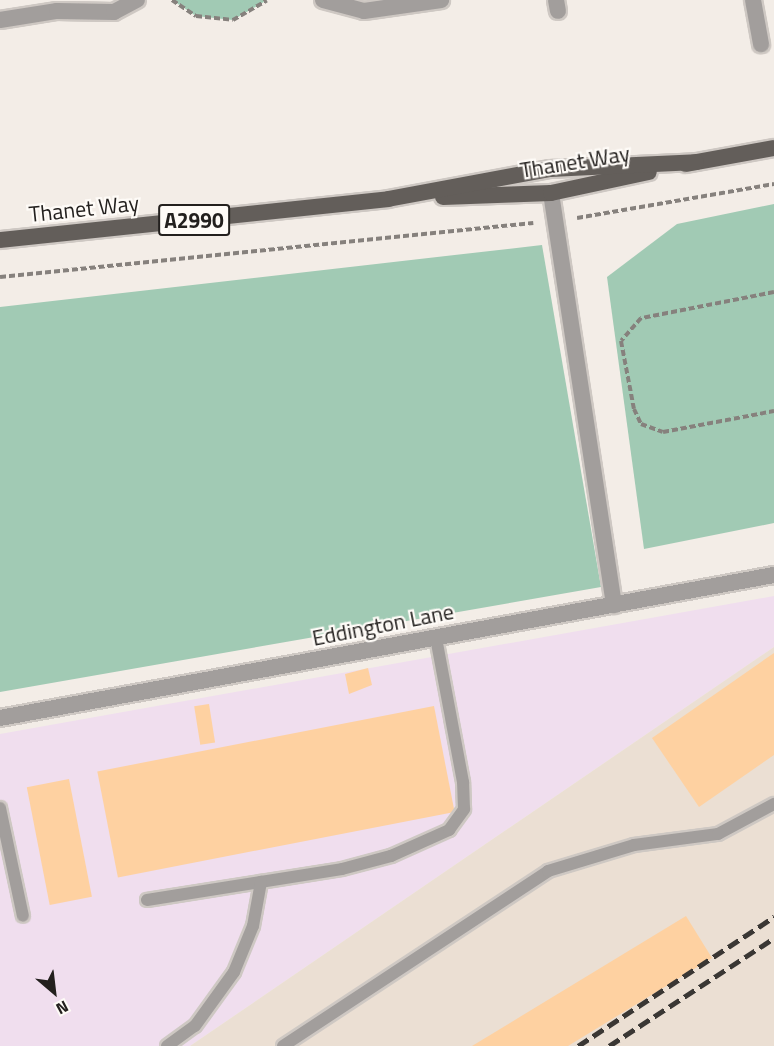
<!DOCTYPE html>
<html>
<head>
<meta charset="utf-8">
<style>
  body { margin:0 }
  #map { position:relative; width:774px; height:1046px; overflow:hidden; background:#f3ede7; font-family:"Titillium Web",sans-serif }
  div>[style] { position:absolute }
  .commercial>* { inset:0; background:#f0deee }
  .built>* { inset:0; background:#ebdfd3 }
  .green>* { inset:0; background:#a1cab4 }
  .building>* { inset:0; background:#fed1a1; transform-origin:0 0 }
  .path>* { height:4px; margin-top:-2px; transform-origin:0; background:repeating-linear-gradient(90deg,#86817d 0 6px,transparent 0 9px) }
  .roads { filter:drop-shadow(2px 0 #cec8c3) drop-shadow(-2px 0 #cec8c3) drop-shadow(0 2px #cec8c3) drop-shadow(0 -2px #cec8c3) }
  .service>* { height:12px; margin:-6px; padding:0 6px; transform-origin:6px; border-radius:6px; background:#a29e9c }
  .minor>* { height:16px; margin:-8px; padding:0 8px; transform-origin:8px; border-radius:8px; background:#a29e9c }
  .tertiary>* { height:16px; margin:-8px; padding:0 8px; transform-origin:8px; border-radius:8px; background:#a29e9c }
  .primary>* { height:16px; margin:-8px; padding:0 8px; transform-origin:8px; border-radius:8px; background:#635e5a }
  .rail>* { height:4.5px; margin-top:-2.25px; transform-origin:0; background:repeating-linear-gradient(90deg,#3a3734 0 12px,transparent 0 18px) }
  span { translate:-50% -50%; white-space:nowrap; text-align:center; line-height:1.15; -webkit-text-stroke:4.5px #fefbf7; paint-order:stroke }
  .shield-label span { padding:2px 4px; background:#fefbf7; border:2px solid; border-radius:4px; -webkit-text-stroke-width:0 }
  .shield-label { font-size:21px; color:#23201e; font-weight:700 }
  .street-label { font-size:22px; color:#23201e }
  .north { position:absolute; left:24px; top:962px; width:60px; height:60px; -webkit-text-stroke:4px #fefbf7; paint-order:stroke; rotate:152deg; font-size:16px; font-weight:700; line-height:24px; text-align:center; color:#23201e }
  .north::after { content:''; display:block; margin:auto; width:21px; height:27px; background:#23201e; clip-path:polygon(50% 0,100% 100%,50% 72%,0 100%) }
</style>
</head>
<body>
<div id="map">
  <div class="commercial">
    <i style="clip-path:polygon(774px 596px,774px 647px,190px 1046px,0 1046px,0 734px)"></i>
  </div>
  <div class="built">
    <i style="clip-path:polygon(774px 647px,774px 1046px,190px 1046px)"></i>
  </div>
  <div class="green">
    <i style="clip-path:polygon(172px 0,267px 0,233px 20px,196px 16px)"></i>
    <i style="clip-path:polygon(774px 204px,774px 523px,644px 549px,607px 277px,677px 224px)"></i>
    <i style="clip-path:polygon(542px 245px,601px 587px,0 692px,0 307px)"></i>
  </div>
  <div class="building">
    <i style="clip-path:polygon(774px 653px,774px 755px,699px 807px,652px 738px)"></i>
    <i style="clip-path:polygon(368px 668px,372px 685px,349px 694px,345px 674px)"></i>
    <i style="left:209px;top:704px;width:39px;height:15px;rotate:81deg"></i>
    <i style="left:434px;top:706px;width:108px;height:343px;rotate:79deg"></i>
    <i style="left:69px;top:779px;width:120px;height:43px;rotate:79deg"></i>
    <i style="clip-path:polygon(686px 916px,712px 958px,568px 1046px,472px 1046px)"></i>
  </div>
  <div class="path">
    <i style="left:172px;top:0;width:29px;rotate:34deg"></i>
    <i style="left:196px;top:16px;width:37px;rotate:6deg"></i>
    <i style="left:233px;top:20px;width:39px;rotate:-30deg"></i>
    <i style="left:577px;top:218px;width:200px;rotate:-9.8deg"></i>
    <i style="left:0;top:277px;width:536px;rotate:-5.79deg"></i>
    <i style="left:774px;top:292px;width:136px;rotate:168.9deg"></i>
    <i style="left:641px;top:318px;width:30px;rotate:131deg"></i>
    <i style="left:621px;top:341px;width:69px;rotate:79.2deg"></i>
    <i style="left:634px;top:409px;width:17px;rotate:65deg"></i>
    <i style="left:641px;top:424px;width:23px;rotate:20deg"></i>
    <i style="left:663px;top:432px;width:113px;rotate:-10.7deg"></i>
  </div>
  <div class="roads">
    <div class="service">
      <i style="left:0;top:808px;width:110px;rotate:78deg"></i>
      <i style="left:147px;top:900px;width:197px;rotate:-9deg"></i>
      <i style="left:342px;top:869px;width:51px;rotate:-14.9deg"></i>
      <i style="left:391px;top:856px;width:64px;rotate:-24.1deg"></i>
      <i style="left:449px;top:830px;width:26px;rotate:-54deg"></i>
      <i style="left:464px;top:809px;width:27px;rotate:-92deg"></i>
      <i style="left:463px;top:782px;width:147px;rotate:-100.6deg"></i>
      <i style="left:167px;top:1046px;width:34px;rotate:-36deg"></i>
      <i style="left:195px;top:1026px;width:67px;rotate:-54.2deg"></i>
      <i style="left:234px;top:972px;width:50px;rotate:-67.6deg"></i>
      <i style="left:253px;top:926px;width:45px;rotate:-79.7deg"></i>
      <i style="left:283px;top:1046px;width:318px;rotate:-33.4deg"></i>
      <i style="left:548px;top:871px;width:90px;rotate:-16.8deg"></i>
      <i style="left:634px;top:845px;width:85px;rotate:-7.5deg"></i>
      <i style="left:718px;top:834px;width:64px;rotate:-28.2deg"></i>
    </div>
    <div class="minor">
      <i style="left:323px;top:0;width:42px;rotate:15deg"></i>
      <i style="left:364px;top:11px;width:78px;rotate:-8.1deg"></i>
      <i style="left:556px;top:0;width:11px;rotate:80deg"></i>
      <i style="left:753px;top:0;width:45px;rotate:79.7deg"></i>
      <i style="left:0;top:20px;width:58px;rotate:-9deg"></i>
      <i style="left:57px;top:11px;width:57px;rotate:1deg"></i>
      <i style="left:114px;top:12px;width:26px;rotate:-28deg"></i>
      <i style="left:551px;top:193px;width:417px;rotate:81.3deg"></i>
    </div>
    <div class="tertiary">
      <i style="left:0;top:718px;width:787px;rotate:-10.47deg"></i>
    </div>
    <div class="primary">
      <i style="left:686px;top:164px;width:89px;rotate:-10.3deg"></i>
      <i style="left:443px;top:197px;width:108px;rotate:-2.1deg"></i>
      <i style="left:551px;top:193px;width:100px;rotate:-12.1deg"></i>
      <i style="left:0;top:240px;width:390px;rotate:-6deg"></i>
      <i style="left:388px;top:199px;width:165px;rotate:-10.5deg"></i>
      <i style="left:550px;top:169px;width:146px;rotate:-2.7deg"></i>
    </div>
  </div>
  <div class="rail">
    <i style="left:578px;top:1046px;width:235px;rotate:-33.4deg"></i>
    <i style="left:609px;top:1046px;width:197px;rotate:-33.2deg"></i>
  </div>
  <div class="shield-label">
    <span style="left:194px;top:220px">A2990</span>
  </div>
  <div class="street-label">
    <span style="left:575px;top:162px;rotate:-9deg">Thanet Way</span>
    <span style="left:84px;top:209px;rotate:-6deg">Thanet Way</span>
    <span style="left:383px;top:625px;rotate:-11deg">Eddington Lane</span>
  </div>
  <div class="north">N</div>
</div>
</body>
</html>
